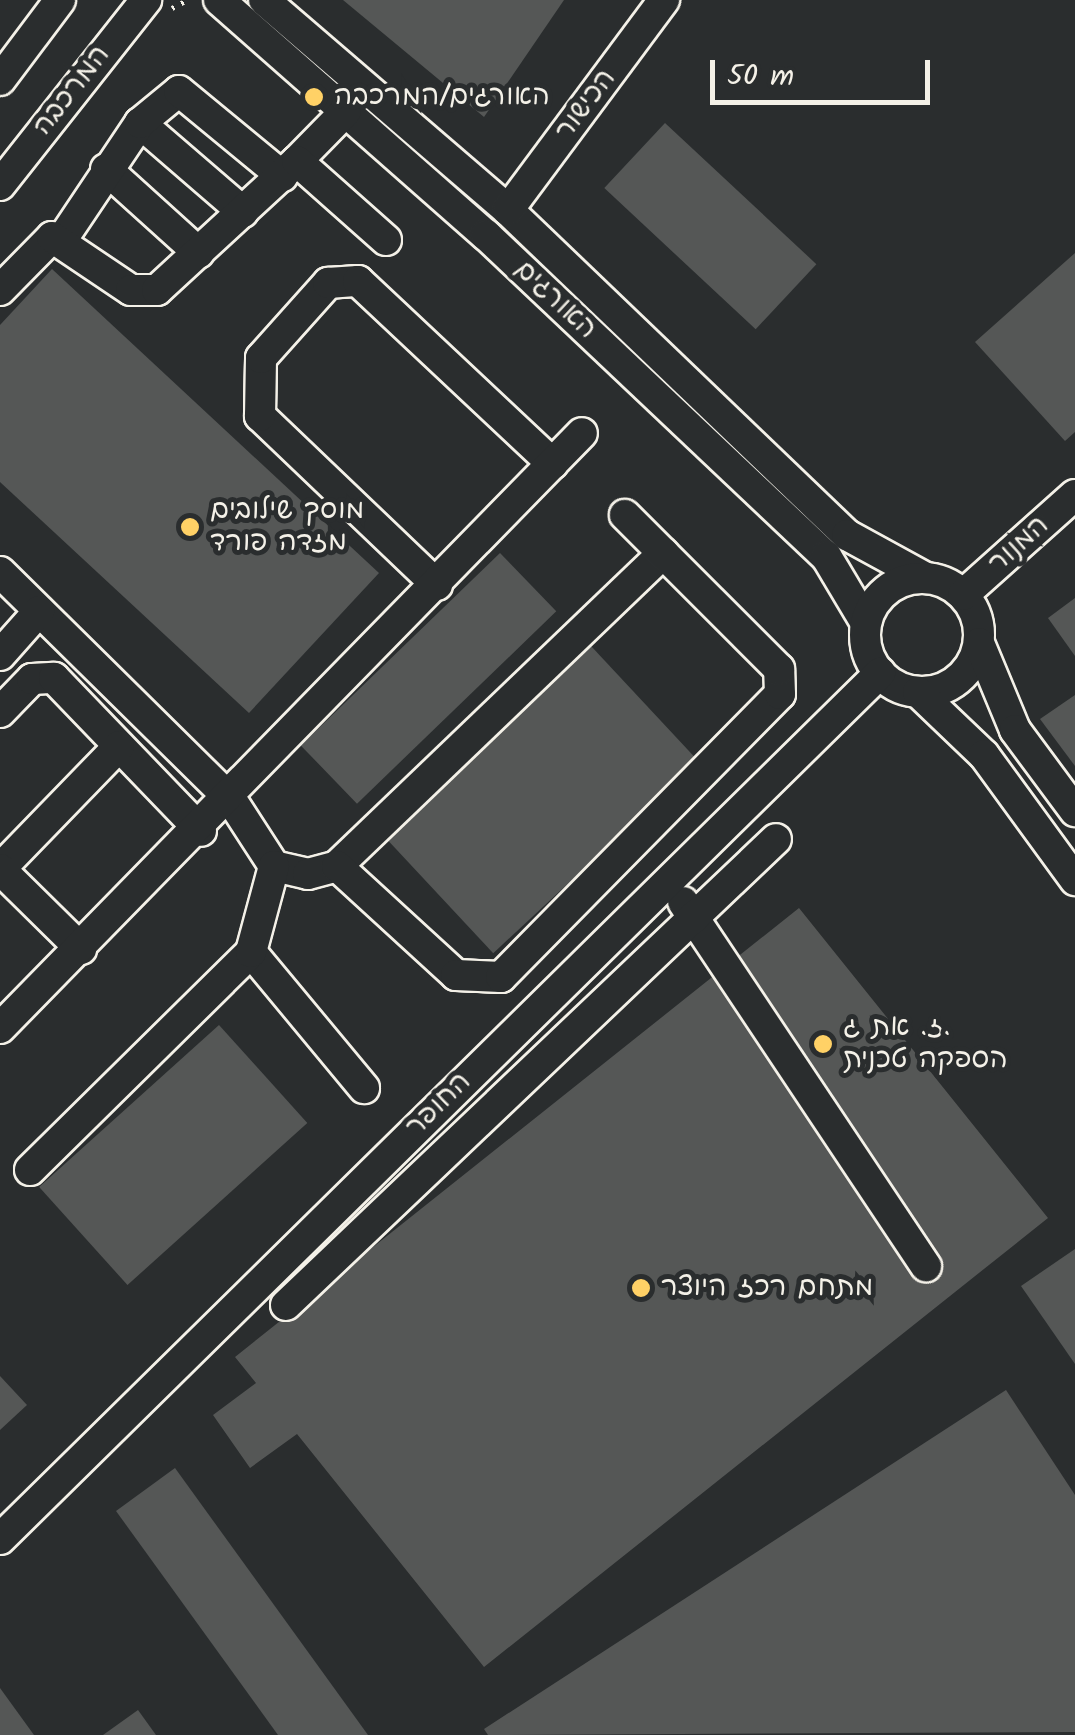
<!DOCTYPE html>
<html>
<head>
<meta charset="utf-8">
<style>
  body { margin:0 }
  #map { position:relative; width:1075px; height:1735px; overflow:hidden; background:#2a2d2e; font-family:Kalam,"Playpen Sans Hebrew",sans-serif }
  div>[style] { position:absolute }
  .building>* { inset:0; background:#555756; transform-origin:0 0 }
  .path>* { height:5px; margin-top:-2.5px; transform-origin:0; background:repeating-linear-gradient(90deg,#f4f1e8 0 2.5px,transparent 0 10.5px) }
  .roads { filter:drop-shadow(2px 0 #f4f1e8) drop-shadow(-2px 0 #f4f1e8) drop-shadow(0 2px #f4f1e8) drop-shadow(0 -2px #f4f1e8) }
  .minor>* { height:30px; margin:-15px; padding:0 15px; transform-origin:15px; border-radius:15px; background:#2a2d2e }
  .minor>.ring { margin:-15px; padding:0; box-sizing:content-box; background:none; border:30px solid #2a2d2e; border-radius:50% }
  .dots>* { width:28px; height:28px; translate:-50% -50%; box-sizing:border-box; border:5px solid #2a2d2e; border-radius:50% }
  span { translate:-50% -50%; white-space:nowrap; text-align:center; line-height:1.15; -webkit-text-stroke:10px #2a2d2e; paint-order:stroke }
  .street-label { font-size:28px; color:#f4f1e8 }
  .poi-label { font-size:28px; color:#f4f1e8 }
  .left { translate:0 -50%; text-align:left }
  .scale { position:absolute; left:710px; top:60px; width:220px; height:45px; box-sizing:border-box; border:5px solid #f4f1e8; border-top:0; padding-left:12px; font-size:30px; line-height:35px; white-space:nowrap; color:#f4f1e8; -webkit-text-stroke:8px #2a2d2e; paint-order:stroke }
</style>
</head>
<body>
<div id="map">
  <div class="building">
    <i style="clip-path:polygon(343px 0,564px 0,484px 117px)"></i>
    <i style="left:665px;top:123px;width:207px;height:89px;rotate:43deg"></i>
    <i style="clip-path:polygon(1075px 253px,1075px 432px,1065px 441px,975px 342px)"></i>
    <i style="clip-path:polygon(52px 269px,379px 573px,249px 713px,0 482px,0 325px)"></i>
    <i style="left:500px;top:553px;width:81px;height:277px;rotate:46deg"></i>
    <i style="clip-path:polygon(1075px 598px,1075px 656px,1048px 618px)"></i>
    <i style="left:591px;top:646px;width:158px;height:281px;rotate:47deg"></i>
    <i style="clip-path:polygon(1075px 695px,1075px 766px,1040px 719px)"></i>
    <i style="clip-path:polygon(799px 908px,1048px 1218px,484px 1667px,297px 1434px,250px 1468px,213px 1415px,256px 1383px,235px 1357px)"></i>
    <i style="left:219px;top:1025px;width:132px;height:242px;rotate:48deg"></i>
    <i style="clip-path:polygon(1075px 1249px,1075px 1364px,1021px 1286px)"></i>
    <i style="clip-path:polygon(0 1376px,27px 1405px,0 1430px)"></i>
    <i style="clip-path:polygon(1006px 1390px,1075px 1495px,1075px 1732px,488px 1735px,484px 1729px)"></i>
    <i style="clip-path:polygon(175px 1468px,368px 1735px,278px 1735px,116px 1511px)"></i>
    <i style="clip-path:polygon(0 1688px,34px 1735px,0 1735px)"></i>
    <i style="clip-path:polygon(138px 1710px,156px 1735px,103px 1735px)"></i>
  </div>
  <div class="path">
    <i style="left:172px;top:8px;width:17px;rotate:-28deg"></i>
  </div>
  <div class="roads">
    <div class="minor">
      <i style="left:219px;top:0;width:356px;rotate:41.4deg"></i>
      <i style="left:486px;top:235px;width:468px;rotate:43.4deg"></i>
      <i style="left:826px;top:556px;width:78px;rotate:59.2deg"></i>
      <i style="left:264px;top:0;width:322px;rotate:40.7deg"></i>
      <i style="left:508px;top:210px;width:470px;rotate:43.8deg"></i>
      <i style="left:847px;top:535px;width:90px;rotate:28.6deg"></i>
      <i style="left:0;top:80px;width:100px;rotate:-53.1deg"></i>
      <i style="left:140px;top:123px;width:136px;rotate:40.8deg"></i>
      <i style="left:297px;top:161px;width:70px;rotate:-45.6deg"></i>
      <i style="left:106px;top:169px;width:125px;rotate:42.1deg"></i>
      <i style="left:0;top:185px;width:236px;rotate:-51.7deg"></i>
      <i style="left:508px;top:210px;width:262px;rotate:-53.4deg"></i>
      <i style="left:63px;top:238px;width:138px;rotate:-56.2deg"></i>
      <i style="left:140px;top:123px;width:50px;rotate:-39.4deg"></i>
      <i style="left:179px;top:91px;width:134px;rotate:39.5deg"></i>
      <i style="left:0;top:290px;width:74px;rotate:-45.5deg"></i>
      <i style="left:52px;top:237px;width:95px;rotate:33.9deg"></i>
      <i style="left:131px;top:290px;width:26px"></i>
      <i style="left:157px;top:290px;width:190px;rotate:-42.7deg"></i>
      <i style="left:297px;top:161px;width:119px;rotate:41.6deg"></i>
      <i style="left:0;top:572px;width:326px;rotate:44.6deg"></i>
      <i style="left:232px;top:801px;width:77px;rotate:57.1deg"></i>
      <i style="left:274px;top:866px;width:35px;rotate:13deg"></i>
      <i style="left:308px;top:874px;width:30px;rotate:-15deg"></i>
      <i style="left:337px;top:866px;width:452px;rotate:-43.8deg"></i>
      <i class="ring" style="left:865px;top:578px;width:84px;height:84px"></i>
      <i style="left:437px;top:585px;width:245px;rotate:-136.3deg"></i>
      <i style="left:260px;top:416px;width:58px;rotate:-89deg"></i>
      <i style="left:261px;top:358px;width:101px;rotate:-48.2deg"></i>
      <i style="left:328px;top:283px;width:30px;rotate:-4deg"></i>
      <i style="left:358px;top:281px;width:267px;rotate:43.2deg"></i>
      <i style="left:963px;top:595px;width:150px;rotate:-41.8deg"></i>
      <i style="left:979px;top:643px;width:94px;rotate:67.5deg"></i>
      <i style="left:1015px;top:730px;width:101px;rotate:53.5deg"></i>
      <i style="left:0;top:655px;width:59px;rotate:-48.4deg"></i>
      <i style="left:918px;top:692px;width:91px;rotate:43.7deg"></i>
      <i style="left:984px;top:755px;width:155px;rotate:53.9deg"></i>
      <i style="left:0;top:712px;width:46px;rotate:-45.9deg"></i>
      <i style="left:32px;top:679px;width:22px;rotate:-3deg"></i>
      <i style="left:54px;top:678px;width:212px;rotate:46.1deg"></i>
      <i style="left:337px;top:866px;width:161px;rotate:42.5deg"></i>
      <i style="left:456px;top:975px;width:45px;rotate:2.5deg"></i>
      <i style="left:501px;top:977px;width:397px;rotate:-45.4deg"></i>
      <i style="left:780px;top:694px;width:25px;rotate:-92deg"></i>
      <i style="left:779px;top:669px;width:218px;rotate:-135deg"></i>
      <i style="left:0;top:869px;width:171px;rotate:-45.9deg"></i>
      <i style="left:0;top:869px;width:114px;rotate:44.6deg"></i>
      <i style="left:683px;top:902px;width:438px;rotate:56.3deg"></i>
      <i style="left:251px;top:952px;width:177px;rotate:50.3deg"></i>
      <i style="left:0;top:1028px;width:832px;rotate:-45.63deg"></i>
      <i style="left:30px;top:1170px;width:310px;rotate:-44.6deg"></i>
      <i style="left:251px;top:952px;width:89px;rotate:-75deg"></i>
      <i style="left:286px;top:1305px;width:676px;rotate:-43.56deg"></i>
      <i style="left:0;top:1539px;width:1235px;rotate:-44.54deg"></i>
    </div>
  </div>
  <div class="dots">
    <i style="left:314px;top:97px;background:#ffd166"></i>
    <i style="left:190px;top:527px;background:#ffd166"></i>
    <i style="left:823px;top:1044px;background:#ffd166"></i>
    <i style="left:641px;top:1288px;background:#ffd166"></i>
  </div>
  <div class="street-label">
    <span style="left:72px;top:91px;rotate:-52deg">המרכבה</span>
    <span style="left:586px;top:105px;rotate:-53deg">הכישור</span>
    <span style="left:555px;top:300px;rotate:43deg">האורגים</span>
    <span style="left:1019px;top:545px;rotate:-42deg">המנור</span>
    <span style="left:439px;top:1105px;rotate:-45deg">החופר</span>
  </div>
  <div class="poi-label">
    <span class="left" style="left:334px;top:97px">האורגים/המרכבה</span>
    <span class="left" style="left:210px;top:527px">מוסך שילובים<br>מזדה פורד</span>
    <span class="left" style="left:843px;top:1044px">ז. את ג.<br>הספקה טכנית</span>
    <span class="left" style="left:661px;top:1288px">מתחם רכז היוצר</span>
  </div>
  <div class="scale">50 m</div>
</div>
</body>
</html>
